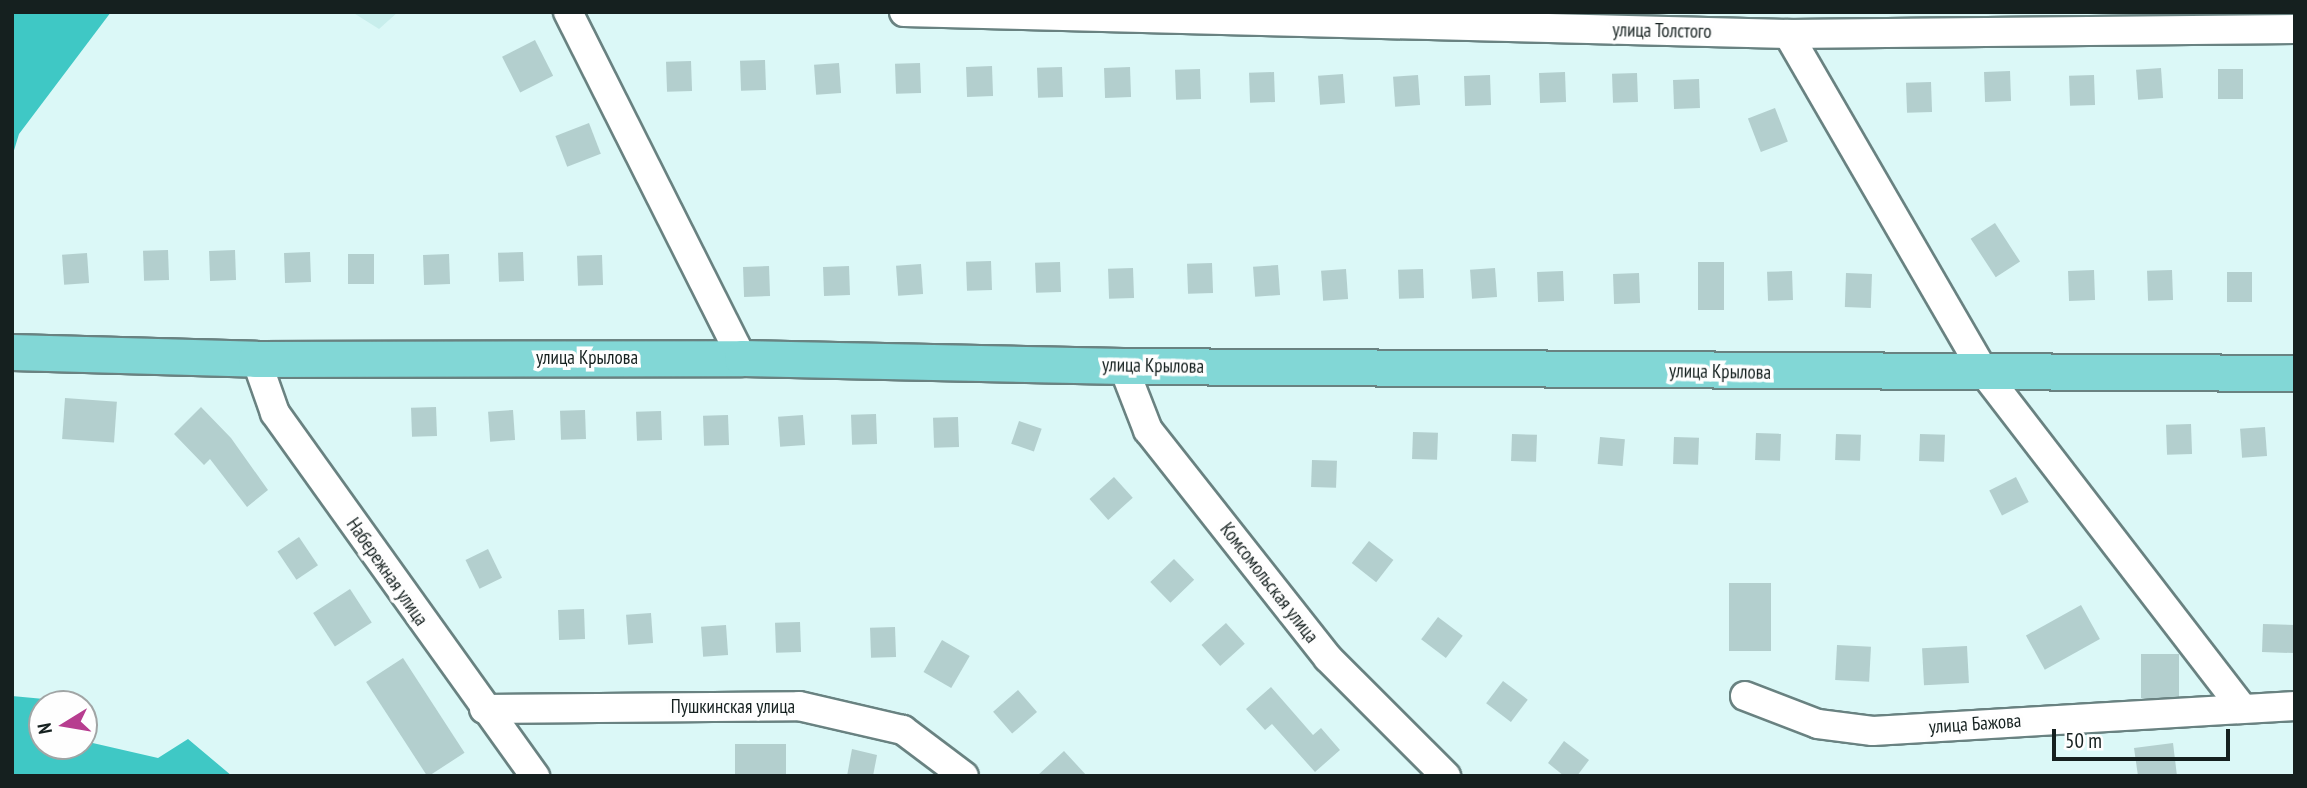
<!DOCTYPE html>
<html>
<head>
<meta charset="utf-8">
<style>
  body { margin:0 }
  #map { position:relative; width:2307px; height:788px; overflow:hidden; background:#dbf8f7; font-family:"PT Sans Narrow",sans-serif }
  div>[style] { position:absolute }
  .built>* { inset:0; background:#c8eeec }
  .forest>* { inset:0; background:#3fc8c5 }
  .building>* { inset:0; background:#b3cfce; transform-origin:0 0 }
  .roads { filter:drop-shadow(2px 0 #698281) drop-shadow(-2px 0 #698281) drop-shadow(0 2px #698281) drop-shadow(0 -2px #698281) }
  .minor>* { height:28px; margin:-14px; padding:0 14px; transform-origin:14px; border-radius:14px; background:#fff }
  .major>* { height:35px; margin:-17.5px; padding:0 17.5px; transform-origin:17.5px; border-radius:17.5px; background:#82d7d6 }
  span { translate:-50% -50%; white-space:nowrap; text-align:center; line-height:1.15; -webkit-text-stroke:7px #fefefe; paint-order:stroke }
  .street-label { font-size:19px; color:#15201f }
  .frame { position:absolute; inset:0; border:14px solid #15201f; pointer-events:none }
  .north { position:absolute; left:28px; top:690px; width:70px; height:70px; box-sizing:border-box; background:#fefefe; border:2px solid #a1a5a5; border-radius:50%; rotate:259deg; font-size:19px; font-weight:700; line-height:28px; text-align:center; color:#15201f }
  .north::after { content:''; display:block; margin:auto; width:24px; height:32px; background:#b73d8f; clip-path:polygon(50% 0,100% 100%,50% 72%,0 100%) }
  .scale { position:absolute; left:2052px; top:729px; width:178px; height:32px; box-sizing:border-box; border:4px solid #15201f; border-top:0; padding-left:9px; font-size:21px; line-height:24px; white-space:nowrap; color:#15201f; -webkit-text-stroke:5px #fefefe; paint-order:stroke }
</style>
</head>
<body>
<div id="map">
  <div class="built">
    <i style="clip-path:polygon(352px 12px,398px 12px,379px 29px)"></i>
  </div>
  <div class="forest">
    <i style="clip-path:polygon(12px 12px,111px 12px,19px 134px,12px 157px)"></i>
    <i style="clip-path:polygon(12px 696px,44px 699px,49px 704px,42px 704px,42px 746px,84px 746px,84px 741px,158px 758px,188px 739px,232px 776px,12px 776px)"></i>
  </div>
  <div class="building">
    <i style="left:535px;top:40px;width:40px;height:37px;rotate:63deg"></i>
    <i style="left:765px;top:60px;width:30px;height:25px;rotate:88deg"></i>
    <i style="left:691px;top:61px;width:30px;height:25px;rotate:88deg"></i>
    <i style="left:839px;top:63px;width:30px;height:25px;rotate:86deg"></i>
    <i style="left:920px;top:63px;width:30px;height:25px;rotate:88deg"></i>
    <i style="left:992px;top:66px;width:30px;height:26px;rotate:88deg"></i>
    <i style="left:1062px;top:67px;width:30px;height:25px;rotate:88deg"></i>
    <i style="left:1130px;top:67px;width:30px;height:26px;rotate:88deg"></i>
    <i style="left:2161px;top:68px;width:30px;height:25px;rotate:86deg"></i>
    <i style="left:1200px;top:69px;width:30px;height:25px;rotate:88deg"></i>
    <i style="left:2218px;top:69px;width:25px;height:30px"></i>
    <i style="left:2010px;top:71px;width:30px;height:26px;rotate:88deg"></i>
    <i style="left:1274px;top:72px;width:30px;height:25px;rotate:88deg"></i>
    <i style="left:1565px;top:72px;width:30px;height:26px;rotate:88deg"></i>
    <i style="left:1637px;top:73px;width:29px;height:25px;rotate:88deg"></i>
    <i style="left:1343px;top:74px;width:29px;height:25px;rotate:86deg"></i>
    <i style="left:1418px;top:75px;width:30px;height:25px;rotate:86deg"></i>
    <i style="left:1490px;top:75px;width:30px;height:26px;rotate:88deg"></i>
    <i style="left:2094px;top:75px;width:30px;height:25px;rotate:88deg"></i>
    <i style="left:1699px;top:79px;width:29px;height:26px;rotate:88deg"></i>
    <i style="left:1931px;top:82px;width:30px;height:25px;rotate:88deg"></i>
    <i style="left:1775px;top:108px;width:36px;height:29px;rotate:69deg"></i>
    <i style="left:589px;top:123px;width:33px;height:36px;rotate:69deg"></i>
    <i style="left:1995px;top:223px;width:46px;height:29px;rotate:57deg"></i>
    <i style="left:168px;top:250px;width:30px;height:25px;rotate:88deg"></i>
    <i style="left:235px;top:250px;width:30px;height:26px;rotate:88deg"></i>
    <i style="left:310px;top:252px;width:30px;height:26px;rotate:88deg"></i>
    <i style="left:523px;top:252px;width:29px;height:25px;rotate:88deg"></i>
    <i style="left:87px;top:253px;width:30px;height:25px;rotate:86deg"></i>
    <i style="left:374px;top:254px;width:30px;height:26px;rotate:90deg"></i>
    <i style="left:449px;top:254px;width:30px;height:26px;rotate:88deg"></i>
    <i style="left:602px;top:255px;width:30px;height:25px;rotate:88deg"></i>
    <i style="left:991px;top:261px;width:29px;height:25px;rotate:88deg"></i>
    <i style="left:1060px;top:262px;width:30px;height:25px;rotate:88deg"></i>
    <i style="left:1698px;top:262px;width:26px;height:48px"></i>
    <i style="left:1212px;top:263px;width:30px;height:25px;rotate:88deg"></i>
    <i style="left:921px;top:264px;width:30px;height:25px;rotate:86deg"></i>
    <i style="left:1278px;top:265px;width:30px;height:25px;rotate:86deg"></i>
    <i style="left:769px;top:266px;width:30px;height:26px;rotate:88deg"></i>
    <i style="left:849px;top:266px;width:29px;height:26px;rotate:88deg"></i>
    <i style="left:1133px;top:268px;width:30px;height:25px;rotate:88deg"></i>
    <i style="left:1495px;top:268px;width:29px;height:25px;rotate:86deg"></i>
    <i style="left:1346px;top:269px;width:30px;height:25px;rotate:86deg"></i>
    <i style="left:1423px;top:269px;width:29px;height:25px;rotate:88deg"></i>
    <i style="left:2094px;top:270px;width:30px;height:26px;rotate:88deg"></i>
    <i style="left:2172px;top:270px;width:30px;height:25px;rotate:88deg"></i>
    <i style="left:1563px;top:271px;width:30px;height:26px;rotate:88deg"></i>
    <i style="left:1792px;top:271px;width:29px;height:25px;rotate:88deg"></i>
    <i style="left:2227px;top:272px;width:25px;height:30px"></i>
    <i style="left:1639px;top:273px;width:30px;height:26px;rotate:88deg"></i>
    <i style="left:1846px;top:273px;width:26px;height:34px;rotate:2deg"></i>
    <i style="left:65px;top:398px;width:52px;height:41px;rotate:4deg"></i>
    <i style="clip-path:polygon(201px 407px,231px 438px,268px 490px,247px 507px,210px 459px,204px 465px,174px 434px)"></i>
    <i style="left:436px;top:407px;width:29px;height:25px;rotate:88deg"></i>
    <i style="left:513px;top:410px;width:30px;height:25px;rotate:86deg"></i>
    <i style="left:585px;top:410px;width:29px;height:25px;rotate:88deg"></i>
    <i style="left:661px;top:411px;width:29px;height:25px;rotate:88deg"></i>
    <i style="left:876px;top:414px;width:30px;height:25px;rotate:88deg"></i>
    <i style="left:728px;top:415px;width:30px;height:25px;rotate:88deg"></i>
    <i style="left:803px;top:415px;width:30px;height:25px;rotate:86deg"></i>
    <i style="left:958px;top:417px;width:30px;height:25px;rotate:88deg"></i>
    <i style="left:1019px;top:421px;width:24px;height:24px;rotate:19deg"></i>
    <i style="left:2191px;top:424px;width:30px;height:25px;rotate:88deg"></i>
    <i style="left:2265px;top:427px;width:29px;height:25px;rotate:86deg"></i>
    <i style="left:1413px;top:432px;width:25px;height:27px;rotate:2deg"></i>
    <i style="left:1756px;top:433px;width:25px;height:27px;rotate:2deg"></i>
    <i style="left:1512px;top:434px;width:25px;height:27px;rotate:2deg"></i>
    <i style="left:1836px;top:434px;width:25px;height:26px;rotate:2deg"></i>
    <i style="left:1920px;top:434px;width:25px;height:27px;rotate:2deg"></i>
    <i style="left:1600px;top:437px;width:25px;height:27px;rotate:5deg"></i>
    <i style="left:1674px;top:437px;width:25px;height:27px;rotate:2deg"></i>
    <i style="left:1312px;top:460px;width:25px;height:27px;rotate:2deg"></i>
    <i style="left:1114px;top:477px;width:28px;height:33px;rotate:48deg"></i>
    <i style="left:2016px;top:477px;width:28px;height:30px;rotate:63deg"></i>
    <i style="left:299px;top:537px;width:34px;height:26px;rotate:56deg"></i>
    <i style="left:1369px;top:541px;width:31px;height:28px;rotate:38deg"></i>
    <i style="left:488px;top:549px;width:32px;height:25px;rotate:64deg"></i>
    <i style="left:1174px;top:559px;width:29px;height:33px;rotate:46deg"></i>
    <i style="left:1729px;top:583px;width:42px;height:68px"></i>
    <i style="left:350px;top:589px;width:40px;height:44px;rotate:57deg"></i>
    <i style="left:2081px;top:605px;width:39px;height:63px;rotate:61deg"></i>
    <i style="left:584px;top:609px;width:30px;height:26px;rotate:88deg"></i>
    <i style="left:651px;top:613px;width:30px;height:25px;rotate:86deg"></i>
    <i style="left:1438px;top:617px;width:31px;height:28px;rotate:37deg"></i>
    <i style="left:800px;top:622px;width:30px;height:25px;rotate:88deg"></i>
    <i style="left:1226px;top:623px;width:28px;height:33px;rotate:48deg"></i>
    <i style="left:2263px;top:624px;width:32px;height:28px;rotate:2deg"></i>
    <i style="left:726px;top:625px;width:30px;height:25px;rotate:86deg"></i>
    <i style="left:895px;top:627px;width:30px;height:25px;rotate:88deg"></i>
    <i style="left:942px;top:640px;width:32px;height:37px;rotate:30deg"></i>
    <i style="left:1837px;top:645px;width:34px;height:35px;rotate:3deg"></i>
    <i style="left:1967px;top:646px;width:37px;height:45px;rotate:87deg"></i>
    <i style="left:2141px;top:654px;width:38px;height:44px"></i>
    <i style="left:403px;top:658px;width:113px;height:44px;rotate:57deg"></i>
    <i style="left:1503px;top:681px;width:31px;height:28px;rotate:37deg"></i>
    <i style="clip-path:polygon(1271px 687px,1313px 735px,1321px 728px,1340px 750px,1315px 772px,1272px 724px,1265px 730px,1246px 709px)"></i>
    <i style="left:1018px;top:690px;width:29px;height:33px;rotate:49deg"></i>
    <i style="clip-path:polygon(1564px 741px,1589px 760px,1577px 776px,1564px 776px,1548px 763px)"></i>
    <i style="clip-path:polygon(2173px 743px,2177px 776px,2138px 776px,2134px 748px)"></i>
    <i style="left:786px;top:744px;width:32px;height:51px;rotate:90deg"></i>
    <i style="clip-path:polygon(852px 749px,877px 755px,873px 776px,847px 776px)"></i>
    <i style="clip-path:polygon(1064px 751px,1087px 776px,1037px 776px)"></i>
  </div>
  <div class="roads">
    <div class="minor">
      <i style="left:568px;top:12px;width:387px;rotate:63.3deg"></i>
      <i style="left:904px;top:12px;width:884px;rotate:1.43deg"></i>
      <i style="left:1788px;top:34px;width:507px;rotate:-0.57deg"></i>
      <i style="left:1788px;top:34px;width:393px;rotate:59.9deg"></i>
      <i style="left:1985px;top:374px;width:420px;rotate:52.4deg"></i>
      <i style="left:256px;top:359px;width:57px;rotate:70.6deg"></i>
      <i style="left:275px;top:413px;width:447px;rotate:54.4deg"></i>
      <i style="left:1123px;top:366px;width:69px;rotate:68.7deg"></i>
      <i style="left:1148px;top:430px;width:290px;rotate:51.7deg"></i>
      <i style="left:1328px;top:658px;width:167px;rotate:45deg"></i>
      <i style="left:1745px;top:696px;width:78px;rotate:21deg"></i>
      <i style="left:1818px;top:724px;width:55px;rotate:7.3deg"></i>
      <i style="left:1873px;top:731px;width:423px;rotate:-3.4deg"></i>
      <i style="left:484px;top:709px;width:315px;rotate:-0.5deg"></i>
      <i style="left:799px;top:706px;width:107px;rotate:13deg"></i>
      <i style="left:903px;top:730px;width:76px;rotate:37deg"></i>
    </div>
    <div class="major">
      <i style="left:12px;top:352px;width:244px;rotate:1.6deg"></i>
      <i style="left:256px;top:359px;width:486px;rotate:-0.1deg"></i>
      <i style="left:742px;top:358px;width:381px;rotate:1.2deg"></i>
      <i style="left:1123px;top:366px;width:1172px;rotate:0.34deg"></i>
    </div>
  </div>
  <div class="street-label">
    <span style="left:1662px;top:31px;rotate:1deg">улица Толстого</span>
    <span style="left:587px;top:358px">улица Крылова</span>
    <span style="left:1153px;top:366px;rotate:1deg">улица Крылова</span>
    <span style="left:1720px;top:372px;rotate:1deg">улица Крылова</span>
    <span style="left:387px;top:572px;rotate:55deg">Набережная улица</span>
    <span style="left:1269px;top:583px;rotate:52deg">Комсомольская улица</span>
    <span style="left:733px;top:707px">Пушкинская улица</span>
    <span style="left:1975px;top:724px;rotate:-4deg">улица Бажова</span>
  </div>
  <div class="frame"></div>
  <div class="north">N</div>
  <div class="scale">50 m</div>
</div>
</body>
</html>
